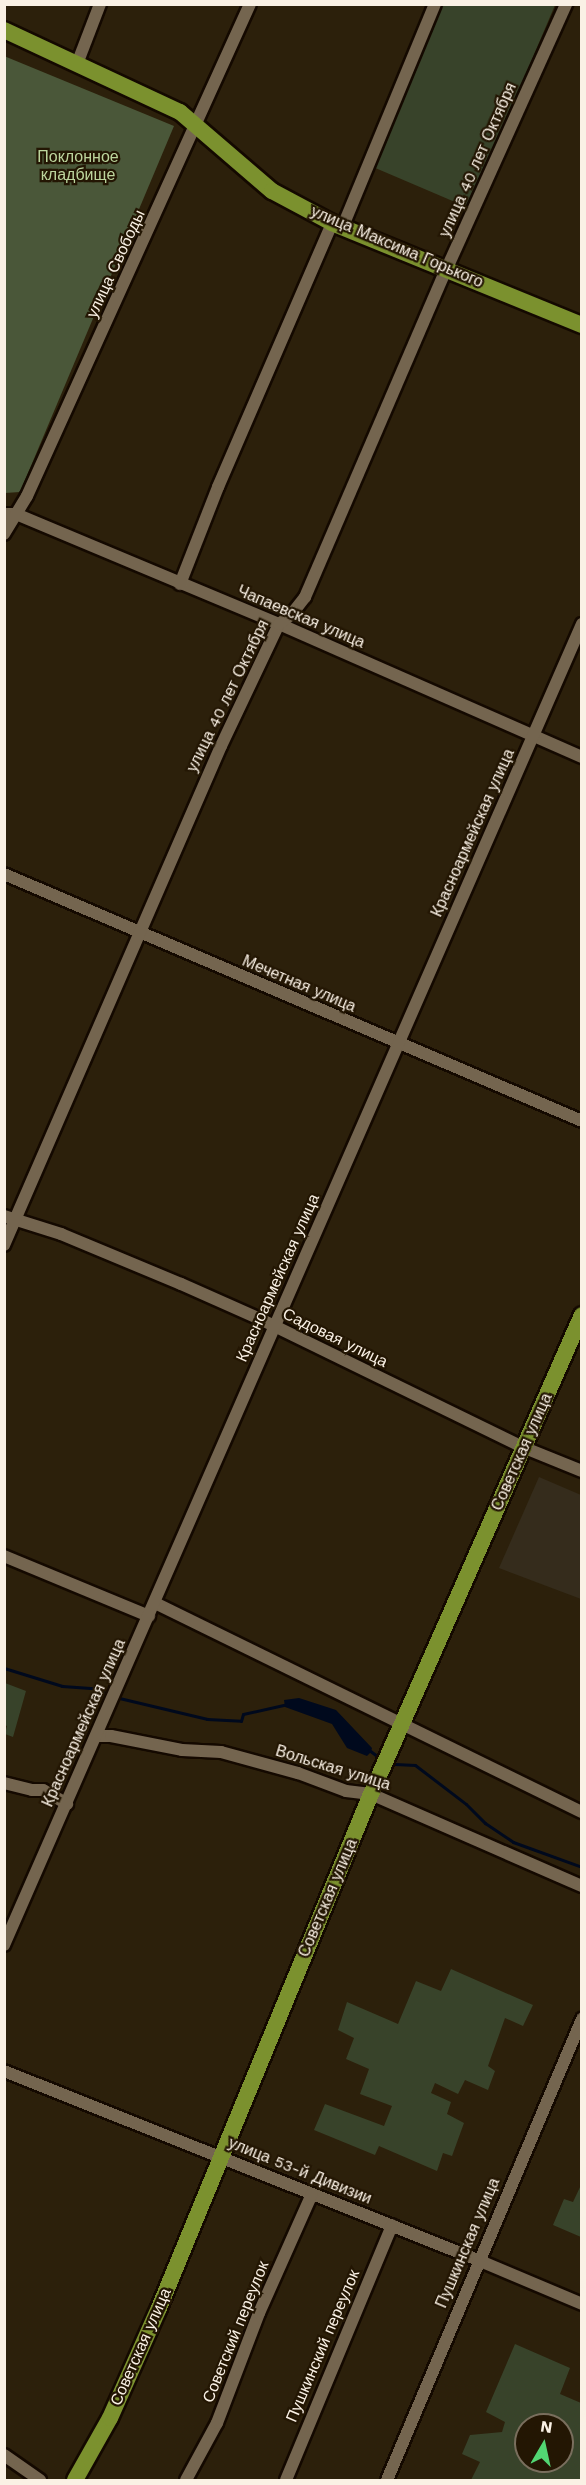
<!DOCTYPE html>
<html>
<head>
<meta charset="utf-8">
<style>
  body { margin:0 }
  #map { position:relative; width:586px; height:2485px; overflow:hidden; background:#2c200b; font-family:"Work Sans",sans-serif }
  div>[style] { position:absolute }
  .education>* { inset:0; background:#352c1c }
  .green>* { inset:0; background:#38432a }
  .forest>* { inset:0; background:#4a5739 }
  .water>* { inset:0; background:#00091d }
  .stream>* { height:3px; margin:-1.5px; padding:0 1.5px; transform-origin:1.5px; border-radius:1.5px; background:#00091d }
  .roads { filter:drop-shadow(2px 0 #140900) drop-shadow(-2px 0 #140900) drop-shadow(0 2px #140900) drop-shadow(0 -2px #140900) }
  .minor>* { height:12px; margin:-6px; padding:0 6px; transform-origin:6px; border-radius:6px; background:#74654f }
  .major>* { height:16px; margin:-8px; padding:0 8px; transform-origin:8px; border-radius:8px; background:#7b912e }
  span { translate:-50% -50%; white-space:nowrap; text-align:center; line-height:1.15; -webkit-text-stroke:4.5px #231603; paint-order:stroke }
  .park-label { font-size:16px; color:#bcd59d }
  .street-label { font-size:16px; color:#faf1e5 }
  .frame { position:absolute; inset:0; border:6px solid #faf1e5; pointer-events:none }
  .north { position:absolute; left:514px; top:2413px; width:60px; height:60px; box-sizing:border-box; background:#231603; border:2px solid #796e5d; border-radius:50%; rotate:9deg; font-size:16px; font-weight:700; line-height:24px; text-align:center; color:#faf1e5 }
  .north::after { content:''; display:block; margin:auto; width:21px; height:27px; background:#52d673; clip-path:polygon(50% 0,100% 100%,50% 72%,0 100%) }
</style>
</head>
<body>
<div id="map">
  <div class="education">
    <i style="clip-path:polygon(539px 1477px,581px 1495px,581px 1599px,499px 1568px)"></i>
  </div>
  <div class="green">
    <i style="clip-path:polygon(439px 5px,555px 5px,469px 208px,373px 167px)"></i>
    <i style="clip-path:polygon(5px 1683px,26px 1691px,13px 1737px,5px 1734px,7px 1726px,5px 1725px)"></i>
    <i style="clip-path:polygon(451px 1969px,533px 2005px,523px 2026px,505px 2018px,488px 2066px,495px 2071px,488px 2090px,465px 2080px,458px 2094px,435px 2083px,431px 2093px,451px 2102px,447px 2114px,464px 2123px,452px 2156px,443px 2153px,437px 2171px,379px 2146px,375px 2155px,314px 2130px,325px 2104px,384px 2126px,392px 2106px,360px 2094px,369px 2069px,346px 2059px,354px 2038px,338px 2030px,347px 2002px,398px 2024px,416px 1981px,441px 1991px)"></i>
    <i style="clip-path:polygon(581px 2185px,581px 2237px,553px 2225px,564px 2199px,573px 2202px)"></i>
    <i style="clip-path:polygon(evenodd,515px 2344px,570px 2368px,560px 2394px,581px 2403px,581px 2480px,471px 2480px,480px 2462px,462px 2454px,470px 2435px,502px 2432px,505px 2422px,486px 2412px,515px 2344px,526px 2425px,562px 2425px,562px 2461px,526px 2461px,526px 2425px)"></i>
  </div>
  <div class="forest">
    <i style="clip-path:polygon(4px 56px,174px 126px,20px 492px,5px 493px)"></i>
  </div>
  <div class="water">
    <i style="clip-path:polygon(299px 1698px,336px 1710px,372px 1748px,371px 1752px,367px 1756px,347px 1748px,332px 1724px,285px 1707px,284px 1700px)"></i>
  </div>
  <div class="stream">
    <i style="left:4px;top:1668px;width:61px;rotate:17.2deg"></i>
    <i style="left:62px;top:1686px;width:32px;rotate:4deg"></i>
    <i style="left:94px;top:1688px;width:16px;rotate:22deg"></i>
    <i style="left:115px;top:1697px;width:95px;rotate:13.4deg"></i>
    <i style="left:207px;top:1719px;width:34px;rotate:3deg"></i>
    <i style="left:241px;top:1721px;width:7px;rotate:-74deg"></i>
    <i style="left:243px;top:1714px;width:46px;rotate:-12.5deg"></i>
    <i style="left:369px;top:1750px;width:10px;rotate:37deg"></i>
    <i style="left:395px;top:1764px;width:20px;rotate:3deg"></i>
    <i style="left:415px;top:1765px;width:64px;rotate:37.4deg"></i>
    <i style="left:466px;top:1804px;width:27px;rotate:45deg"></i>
    <i style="left:485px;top:1823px;width:34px;rotate:34deg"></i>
    <i style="left:513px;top:1842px;width:73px;rotate:19.9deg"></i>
  </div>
  <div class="roads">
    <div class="minor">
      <i style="left:77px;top:64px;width:64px;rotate:-69deg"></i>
      <i style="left:343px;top:226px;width:240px;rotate:-67.5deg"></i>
      <i style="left:4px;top:514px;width:12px"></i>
      <i style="left:16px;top:514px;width:285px;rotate:22.7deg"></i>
      <i style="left:279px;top:624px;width:331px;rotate:23.7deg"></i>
      <i style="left:4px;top:534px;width:44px;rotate:-58.8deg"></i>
      <i style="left:27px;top:496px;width:540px;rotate:-65.62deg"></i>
      <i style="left:180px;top:584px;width:104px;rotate:-68.6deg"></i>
      <i style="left:218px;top:487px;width:288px;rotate:-66.6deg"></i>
      <i style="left:4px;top:874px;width:629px;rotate:23.14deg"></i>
      <i style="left:4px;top:1216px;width:60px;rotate:17.5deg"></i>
      <i style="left:61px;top:1234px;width:130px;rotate:22.6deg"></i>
      <i style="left:181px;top:1284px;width:86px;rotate:23.9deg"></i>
      <i style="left:260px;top:1319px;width:295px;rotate:26deg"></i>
      <i style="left:525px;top:1448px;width:61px;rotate:22deg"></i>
      <i style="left:4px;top:1245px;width:544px;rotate:-66.5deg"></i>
      <i style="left:221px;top:746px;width:135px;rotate:-64.6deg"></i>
      <i style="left:279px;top:624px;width:15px;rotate:-37deg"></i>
      <i style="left:291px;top:615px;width:23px;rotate:-52deg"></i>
      <i style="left:305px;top:597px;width:358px;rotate:-66.7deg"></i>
      <i style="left:447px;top:268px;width:290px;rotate:-65.7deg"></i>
      <i style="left:4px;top:1556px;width:157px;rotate:22.5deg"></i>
      <i style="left:155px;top:1603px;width:475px;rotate:26.1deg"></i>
      <i style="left:97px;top:1736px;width:14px"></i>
      <i style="left:111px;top:1736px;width:72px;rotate:11.2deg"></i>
      <i style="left:182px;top:1750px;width:39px;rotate:3deg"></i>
      <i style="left:221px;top:1752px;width:80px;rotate:15.3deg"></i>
      <i style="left:298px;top:1773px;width:51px;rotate:20.6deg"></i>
      <i style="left:346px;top:1791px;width:25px;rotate:7deg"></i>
      <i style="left:371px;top:1794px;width:230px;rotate:23.6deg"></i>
      <i style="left:4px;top:1783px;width:29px;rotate:14deg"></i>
      <i style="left:32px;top:1790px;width:11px"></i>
      <i style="left:43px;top:1790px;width:28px;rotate:30deg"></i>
      <i style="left:4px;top:1945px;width:1442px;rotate:-66.37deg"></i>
      <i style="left:4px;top:2071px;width:510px;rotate:21.74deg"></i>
      <i style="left:478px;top:2260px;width:113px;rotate:22.9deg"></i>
      <i style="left:4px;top:2455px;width:44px;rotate:34.8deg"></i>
      <i style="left:186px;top:2480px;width:65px;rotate:-61.5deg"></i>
      <i style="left:217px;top:2423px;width:118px;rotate:-69.1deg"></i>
      <i style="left:259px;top:2313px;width:130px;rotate:-66deg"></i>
      <i style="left:286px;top:2480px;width:276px;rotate:-67.4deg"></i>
      <i style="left:387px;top:2480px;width:501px;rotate:-67.07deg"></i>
    </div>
    <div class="major">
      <i style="left:4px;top:30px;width:194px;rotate:25deg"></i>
      <i style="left:180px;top:112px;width:121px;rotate:40.7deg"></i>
      <i style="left:272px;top:191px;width:68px;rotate:28.1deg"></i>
      <i style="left:332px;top:223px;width:270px;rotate:22.2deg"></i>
      <i style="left:75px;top:2480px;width:71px;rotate:-60.6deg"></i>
      <i style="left:110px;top:2418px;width:120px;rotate:-66deg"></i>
      <i style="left:159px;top:2308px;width:556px;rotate:-67.59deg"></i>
      <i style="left:371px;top:1794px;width:523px;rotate:-66.23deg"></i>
    </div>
  </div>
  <div class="park-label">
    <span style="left:78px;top:166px">Поклонное<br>кладбище</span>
  </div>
  <div class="street-label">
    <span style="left:478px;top:160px;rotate:-66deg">улица 40 лет Октября</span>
    <span style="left:397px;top:247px;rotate:23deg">улица Максима Горького</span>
    <span style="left:116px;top:264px;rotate:-65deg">улица Свободы</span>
    <span style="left:301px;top:617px;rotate:23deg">Чапаевская улица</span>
    <span style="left:228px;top:696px;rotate:-64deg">улица 40 лет Октября</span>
    <span style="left:473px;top:833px;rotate:-66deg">Красноармейская улица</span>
    <span style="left:299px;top:984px;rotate:23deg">Мечетная улица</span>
    <span style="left:278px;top:1278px;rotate:-66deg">Красноармейская улица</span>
    <span style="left:335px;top:1338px;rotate:26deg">Садовая улица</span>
    <span style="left:522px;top:1452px;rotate:-66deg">Советская улица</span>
    <span style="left:84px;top:1723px;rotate:-66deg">Красноармейская улица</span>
    <span style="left:333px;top:1768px;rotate:17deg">Вольская улица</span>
    <span style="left:328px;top:1898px;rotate:-67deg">Советская улица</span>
    <span style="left:300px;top:2171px;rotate:22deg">улица 53-й Дивизии</span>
    <span style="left:468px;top:2243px;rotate:-67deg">Пушкинская улица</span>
    <span style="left:236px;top:2332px;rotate:-68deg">Советский переулок</span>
    <span style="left:323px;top:2346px;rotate:-67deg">Пушкинский переулок</span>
    <span style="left:141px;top:2347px;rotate:-66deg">Советская улица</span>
  </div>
  <div class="frame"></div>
  <div class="north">N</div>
</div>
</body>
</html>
